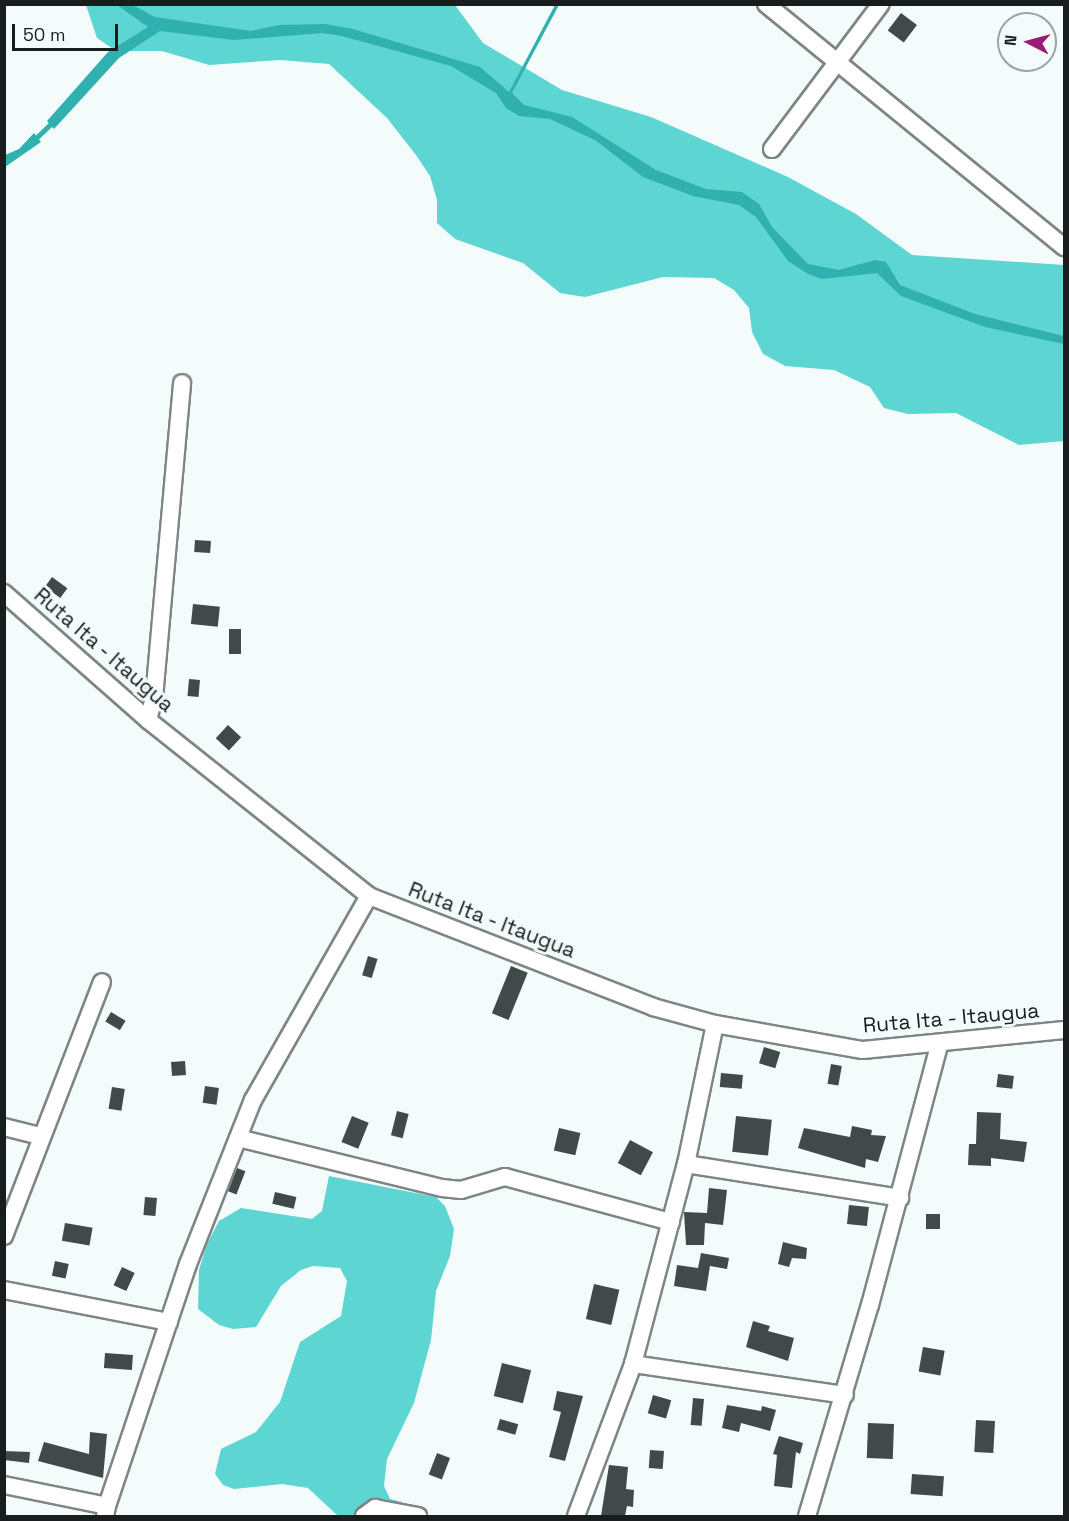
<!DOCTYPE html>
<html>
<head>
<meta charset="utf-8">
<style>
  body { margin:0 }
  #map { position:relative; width:1069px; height:1521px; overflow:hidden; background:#f3fcfb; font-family:"Space Grotesk",sans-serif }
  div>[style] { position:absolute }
  .forest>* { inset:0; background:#5dd5d3 }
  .water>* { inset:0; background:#30b0ae }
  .stream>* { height:4.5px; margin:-2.25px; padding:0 2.25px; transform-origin:2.25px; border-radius:2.25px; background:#30b0ae }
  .building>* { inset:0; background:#424949; transform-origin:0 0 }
  .roads { filter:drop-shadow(2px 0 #7e8685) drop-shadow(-2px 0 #7e8685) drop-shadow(0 2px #7e8685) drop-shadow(0 -2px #7e8685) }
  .minor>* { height:16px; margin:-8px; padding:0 8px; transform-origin:8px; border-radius:8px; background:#fff }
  span { translate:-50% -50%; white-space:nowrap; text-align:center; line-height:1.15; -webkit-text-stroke:6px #f3fcfb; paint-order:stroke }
  .street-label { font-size:21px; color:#1a1d1d }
  .frame { position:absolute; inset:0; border:6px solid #1a1d1d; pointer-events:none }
  .north { position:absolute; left:997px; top:12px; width:60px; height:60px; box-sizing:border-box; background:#f3fcfb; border:2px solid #9ca3a2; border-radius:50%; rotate:276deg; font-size:16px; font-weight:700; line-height:24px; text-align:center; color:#1a1d1d }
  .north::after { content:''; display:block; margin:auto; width:21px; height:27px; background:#9a1d74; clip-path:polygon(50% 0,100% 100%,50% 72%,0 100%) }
  .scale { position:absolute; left:12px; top:24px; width:106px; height:27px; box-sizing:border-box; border:3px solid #1a1d1d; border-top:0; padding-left:8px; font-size:18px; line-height:21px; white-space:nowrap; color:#1a1d1d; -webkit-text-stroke:4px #f3fcfb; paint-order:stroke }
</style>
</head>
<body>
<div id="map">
  <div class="forest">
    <i style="clip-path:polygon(86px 5px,455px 5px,483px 43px,562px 90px,651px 117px,788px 177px,856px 214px,912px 255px,1064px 265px,1064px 441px,1019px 445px,956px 413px,908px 414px,884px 408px,870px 387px,834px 370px,785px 366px,763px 354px,752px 332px,749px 308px,734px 290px,714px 278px,663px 277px,585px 297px,560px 293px,523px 263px,455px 239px,437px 223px,437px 200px,430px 176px,416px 155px,387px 118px,329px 64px,280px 60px,209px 65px,162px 51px,116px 51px,97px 38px)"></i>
    <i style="clip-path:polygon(329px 1176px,436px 1197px,445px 1206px,454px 1229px,450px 1256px,436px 1291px,431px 1340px,414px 1403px,387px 1459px,384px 1486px,390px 1499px,402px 1502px,421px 1516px,338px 1516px,308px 1488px,282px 1484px,234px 1489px,223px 1485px,215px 1474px,221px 1449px,256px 1432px,280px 1402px,300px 1342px,341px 1316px,347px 1281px,340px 1268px,313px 1266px,301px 1270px,281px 1286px,256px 1327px,233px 1329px,219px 1325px,198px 1309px,199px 1270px,207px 1244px,219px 1221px,241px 1208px,312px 1219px,322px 1211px)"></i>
  </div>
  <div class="water">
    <i style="clip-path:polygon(117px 5px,130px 5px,155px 17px,251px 31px,279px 25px,325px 24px,353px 29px,480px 67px,509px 92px,555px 5px,559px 5px,512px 93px,524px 105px,572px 117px,656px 170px,706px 189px,742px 192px,759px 204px,772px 227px,808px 264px,839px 270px,875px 260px,886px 262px,900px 285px,975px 314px,1064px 336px,1064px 344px,985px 327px,901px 296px,877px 273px,822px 279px,808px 274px,788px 261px,756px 217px,739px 205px,693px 196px,643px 177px,595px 140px,550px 119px,519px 116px,506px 108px,496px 93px,451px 66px,342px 36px,323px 33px,234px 40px,160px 31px,119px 58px,54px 129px,47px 121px,108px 52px,148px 27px)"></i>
    <i style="clip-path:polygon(34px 133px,41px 142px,5px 167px,5px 155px,19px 149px)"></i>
  </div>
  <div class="stream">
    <i style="left:126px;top:4px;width:21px;rotate:28deg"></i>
    <i style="left:33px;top:141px;width:28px;rotate:-44deg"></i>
  </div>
  <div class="building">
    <i style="left:901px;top:13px;width:20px;height:22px;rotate:37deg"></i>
    <i style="left:195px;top:540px;width:16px;height:12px;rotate:4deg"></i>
    <i style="left:52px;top:577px;width:19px;height:12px;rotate:36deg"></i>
    <i style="left:193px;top:604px;width:27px;height:20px;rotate:6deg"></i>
    <i style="left:229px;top:629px;width:12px;height:25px"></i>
    <i style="left:189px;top:679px;width:11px;height:17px;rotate:5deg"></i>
    <i style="left:228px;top:725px;width:18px;height:18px;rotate:43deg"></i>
    <i style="left:368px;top:956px;width:10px;height:20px;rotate:17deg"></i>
    <i style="left:511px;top:966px;width:18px;height:51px;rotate:22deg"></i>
    <i style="left:111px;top:1012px;width:17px;height:11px;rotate:31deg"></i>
    <i style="left:764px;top:1047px;width:17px;height:17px;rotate:17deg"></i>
    <i style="left:185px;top:1061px;width:14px;height:14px;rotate:86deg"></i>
    <i style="left:831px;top:1064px;width:11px;height:20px;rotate:10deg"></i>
    <i style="left:721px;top:1073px;width:22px;height:14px;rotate:5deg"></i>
    <i style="left:998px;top:1074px;width:16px;height:13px;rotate:7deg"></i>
    <i style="left:205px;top:1086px;width:14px;height:17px;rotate:8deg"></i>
    <i style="left:112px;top:1087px;width:13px;height:22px;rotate:9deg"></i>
    <i style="left:397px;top:1111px;width:12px;height:25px;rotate:14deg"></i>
    <i style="clip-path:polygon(977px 1112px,1001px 1113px,1000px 1139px,1027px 1142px,1024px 1162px,991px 1158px,991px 1166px,968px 1165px,969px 1144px,976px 1144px)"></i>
    <i style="left:352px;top:1116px;width:18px;height:28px;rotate:22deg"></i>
    <i style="left:736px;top:1116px;width:36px;height:36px;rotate:6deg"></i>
    <i style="clip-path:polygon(852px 1126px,872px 1130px,871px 1135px,886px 1136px,878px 1162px,866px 1159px,865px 1168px,798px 1148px,804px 1128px,850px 1137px)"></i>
    <i style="left:559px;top:1128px;width:22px;height:23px;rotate:13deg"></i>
    <i style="left:630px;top:1140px;width:26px;height:26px;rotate:28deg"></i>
    <i style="left:237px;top:1168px;width:9px;height:25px;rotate:21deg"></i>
    <i style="clip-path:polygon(709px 1188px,727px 1190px,723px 1225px,705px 1223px,704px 1245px,686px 1245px,684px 1212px,707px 1213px)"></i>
    <i style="left:275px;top:1192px;width:22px;height:12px;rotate:13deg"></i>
    <i style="left:145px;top:1197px;width:12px;height:18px;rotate:5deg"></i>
    <i style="left:849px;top:1205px;width:20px;height:19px;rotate:6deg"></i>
    <i style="left:926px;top:1214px;width:14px;height:15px"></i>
    <i style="left:65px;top:1223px;width:28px;height:18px;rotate:10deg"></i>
    <i style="clip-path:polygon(783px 1242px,807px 1248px,806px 1259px,792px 1258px,789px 1267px,778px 1264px)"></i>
    <i style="clip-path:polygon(701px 1253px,729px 1258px,727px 1269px,710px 1266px,706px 1291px,674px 1286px,677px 1265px,698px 1268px)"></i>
    <i style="left:55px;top:1261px;width:14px;height:15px;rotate:12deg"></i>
    <i style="left:122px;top:1267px;width:14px;height:20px;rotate:25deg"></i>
    <i style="left:594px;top:1284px;width:26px;height:36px;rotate:13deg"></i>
    <i style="clip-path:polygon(753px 1321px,770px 1326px,768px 1331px,794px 1338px,788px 1361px,746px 1347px)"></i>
    <i style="left:923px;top:1347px;width:22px;height:25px;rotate:10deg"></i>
    <i style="left:105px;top:1353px;width:28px;height:15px;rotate:4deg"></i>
    <i style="left:502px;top:1363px;width:30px;height:34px;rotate:14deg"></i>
    <i style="clip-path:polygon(557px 1391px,583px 1396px,565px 1461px,549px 1457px,561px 1412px,553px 1410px)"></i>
    <i style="left:653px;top:1395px;width:19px;height:19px;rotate:16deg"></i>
    <i style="left:693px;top:1398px;width:11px;height:27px;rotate:5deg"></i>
    <i style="clip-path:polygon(727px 1405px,761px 1411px,762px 1406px,776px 1410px,770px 1431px,741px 1423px,739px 1432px,722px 1428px)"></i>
    <i style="left:500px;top:1419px;width:19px;height:11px;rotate:16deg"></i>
    <i style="left:976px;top:1420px;width:19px;height:32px;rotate:3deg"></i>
    <i style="left:868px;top:1423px;width:26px;height:35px;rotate:2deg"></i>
    <i style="clip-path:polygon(90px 1432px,107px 1434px,103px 1478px,38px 1461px,44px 1442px,89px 1454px)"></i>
    <i style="clip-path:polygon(779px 1436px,803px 1443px,800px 1454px,796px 1452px,792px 1488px,774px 1486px,777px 1455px,773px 1454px)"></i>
    <i style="left:650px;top:1450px;width:14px;height:18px;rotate:4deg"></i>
    <i style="clip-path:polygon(4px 1451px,30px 1452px,29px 1463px,4px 1460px)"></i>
    <i style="left:437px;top:1453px;width:14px;height:23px;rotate:21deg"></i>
    <i style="clip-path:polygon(609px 1465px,628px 1467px,626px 1489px,634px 1490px,633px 1507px,627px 1506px,625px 1516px,601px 1516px)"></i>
    <i style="left:912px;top:1474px;width:32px;height:20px;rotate:4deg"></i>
  </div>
  <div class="roads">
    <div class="minor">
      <i style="left:766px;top:4px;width:385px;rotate:39.2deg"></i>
      <i style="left:772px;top:149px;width:181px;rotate:-53.1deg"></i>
      <i style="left:4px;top:593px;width:192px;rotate:41.4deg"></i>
      <i style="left:148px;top:720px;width:283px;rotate:38.5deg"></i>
      <i style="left:369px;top:896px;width:305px;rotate:21.3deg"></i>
      <i style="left:653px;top:1007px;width:64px;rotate:15.3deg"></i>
      <i style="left:715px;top:1024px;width:150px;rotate:10deg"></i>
      <i style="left:863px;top:1050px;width:202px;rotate:-5.7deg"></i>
      <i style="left:148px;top:720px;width:23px;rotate:-75deg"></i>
      <i style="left:154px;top:698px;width:316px;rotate:-84.9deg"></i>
      <i style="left:4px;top:1127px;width:37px;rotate:14deg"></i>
      <i style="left:238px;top:1138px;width:210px;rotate:13.8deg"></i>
      <i style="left:442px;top:1188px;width:19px;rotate:6deg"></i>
      <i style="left:461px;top:1190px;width:46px;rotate:-16.5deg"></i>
      <i style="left:505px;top:1177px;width:172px;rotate:15.2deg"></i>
      <i style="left:686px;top:1164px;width:217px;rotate:9deg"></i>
      <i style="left:4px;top:1236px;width:272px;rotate:-68.9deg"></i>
      <i style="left:4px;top:1290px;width:168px;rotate:11deg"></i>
      <i style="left:633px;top:1364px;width:214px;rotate:8.3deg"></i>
      <i style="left:4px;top:1485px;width:105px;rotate:11.5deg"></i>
      <i style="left:107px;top:1506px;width:10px;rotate:101deg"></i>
      <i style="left:107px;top:1506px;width:255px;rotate:-71.5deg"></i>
      <i style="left:188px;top:1264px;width:176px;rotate:-68.4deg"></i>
      <i style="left:253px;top:1100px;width:235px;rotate:-60.4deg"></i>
      <i style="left:364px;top:1516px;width:14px;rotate:-36deg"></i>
      <i style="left:375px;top:1508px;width:44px;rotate:10.5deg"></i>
      <i style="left:576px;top:1516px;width:162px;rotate:-69.4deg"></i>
      <i style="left:633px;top:1364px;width:207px;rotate:-75.2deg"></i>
      <i style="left:686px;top:1164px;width:143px;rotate:-78.3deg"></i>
      <i style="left:807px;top:1516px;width:220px;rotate:-73.4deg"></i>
      <i style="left:870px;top:1305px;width:269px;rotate:-75.1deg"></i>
    </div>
  </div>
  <div class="street-label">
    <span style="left:104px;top:650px;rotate:41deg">Ruta Ita - Itaugua</span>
    <span style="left:492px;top:920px;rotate:21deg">Ruta Ita - Itaugua</span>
    <span style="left:951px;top:1018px;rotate:-5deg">Ruta Ita - Itaugua</span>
  </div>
  <div class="frame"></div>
  <div class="north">N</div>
  <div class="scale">50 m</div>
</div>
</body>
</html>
